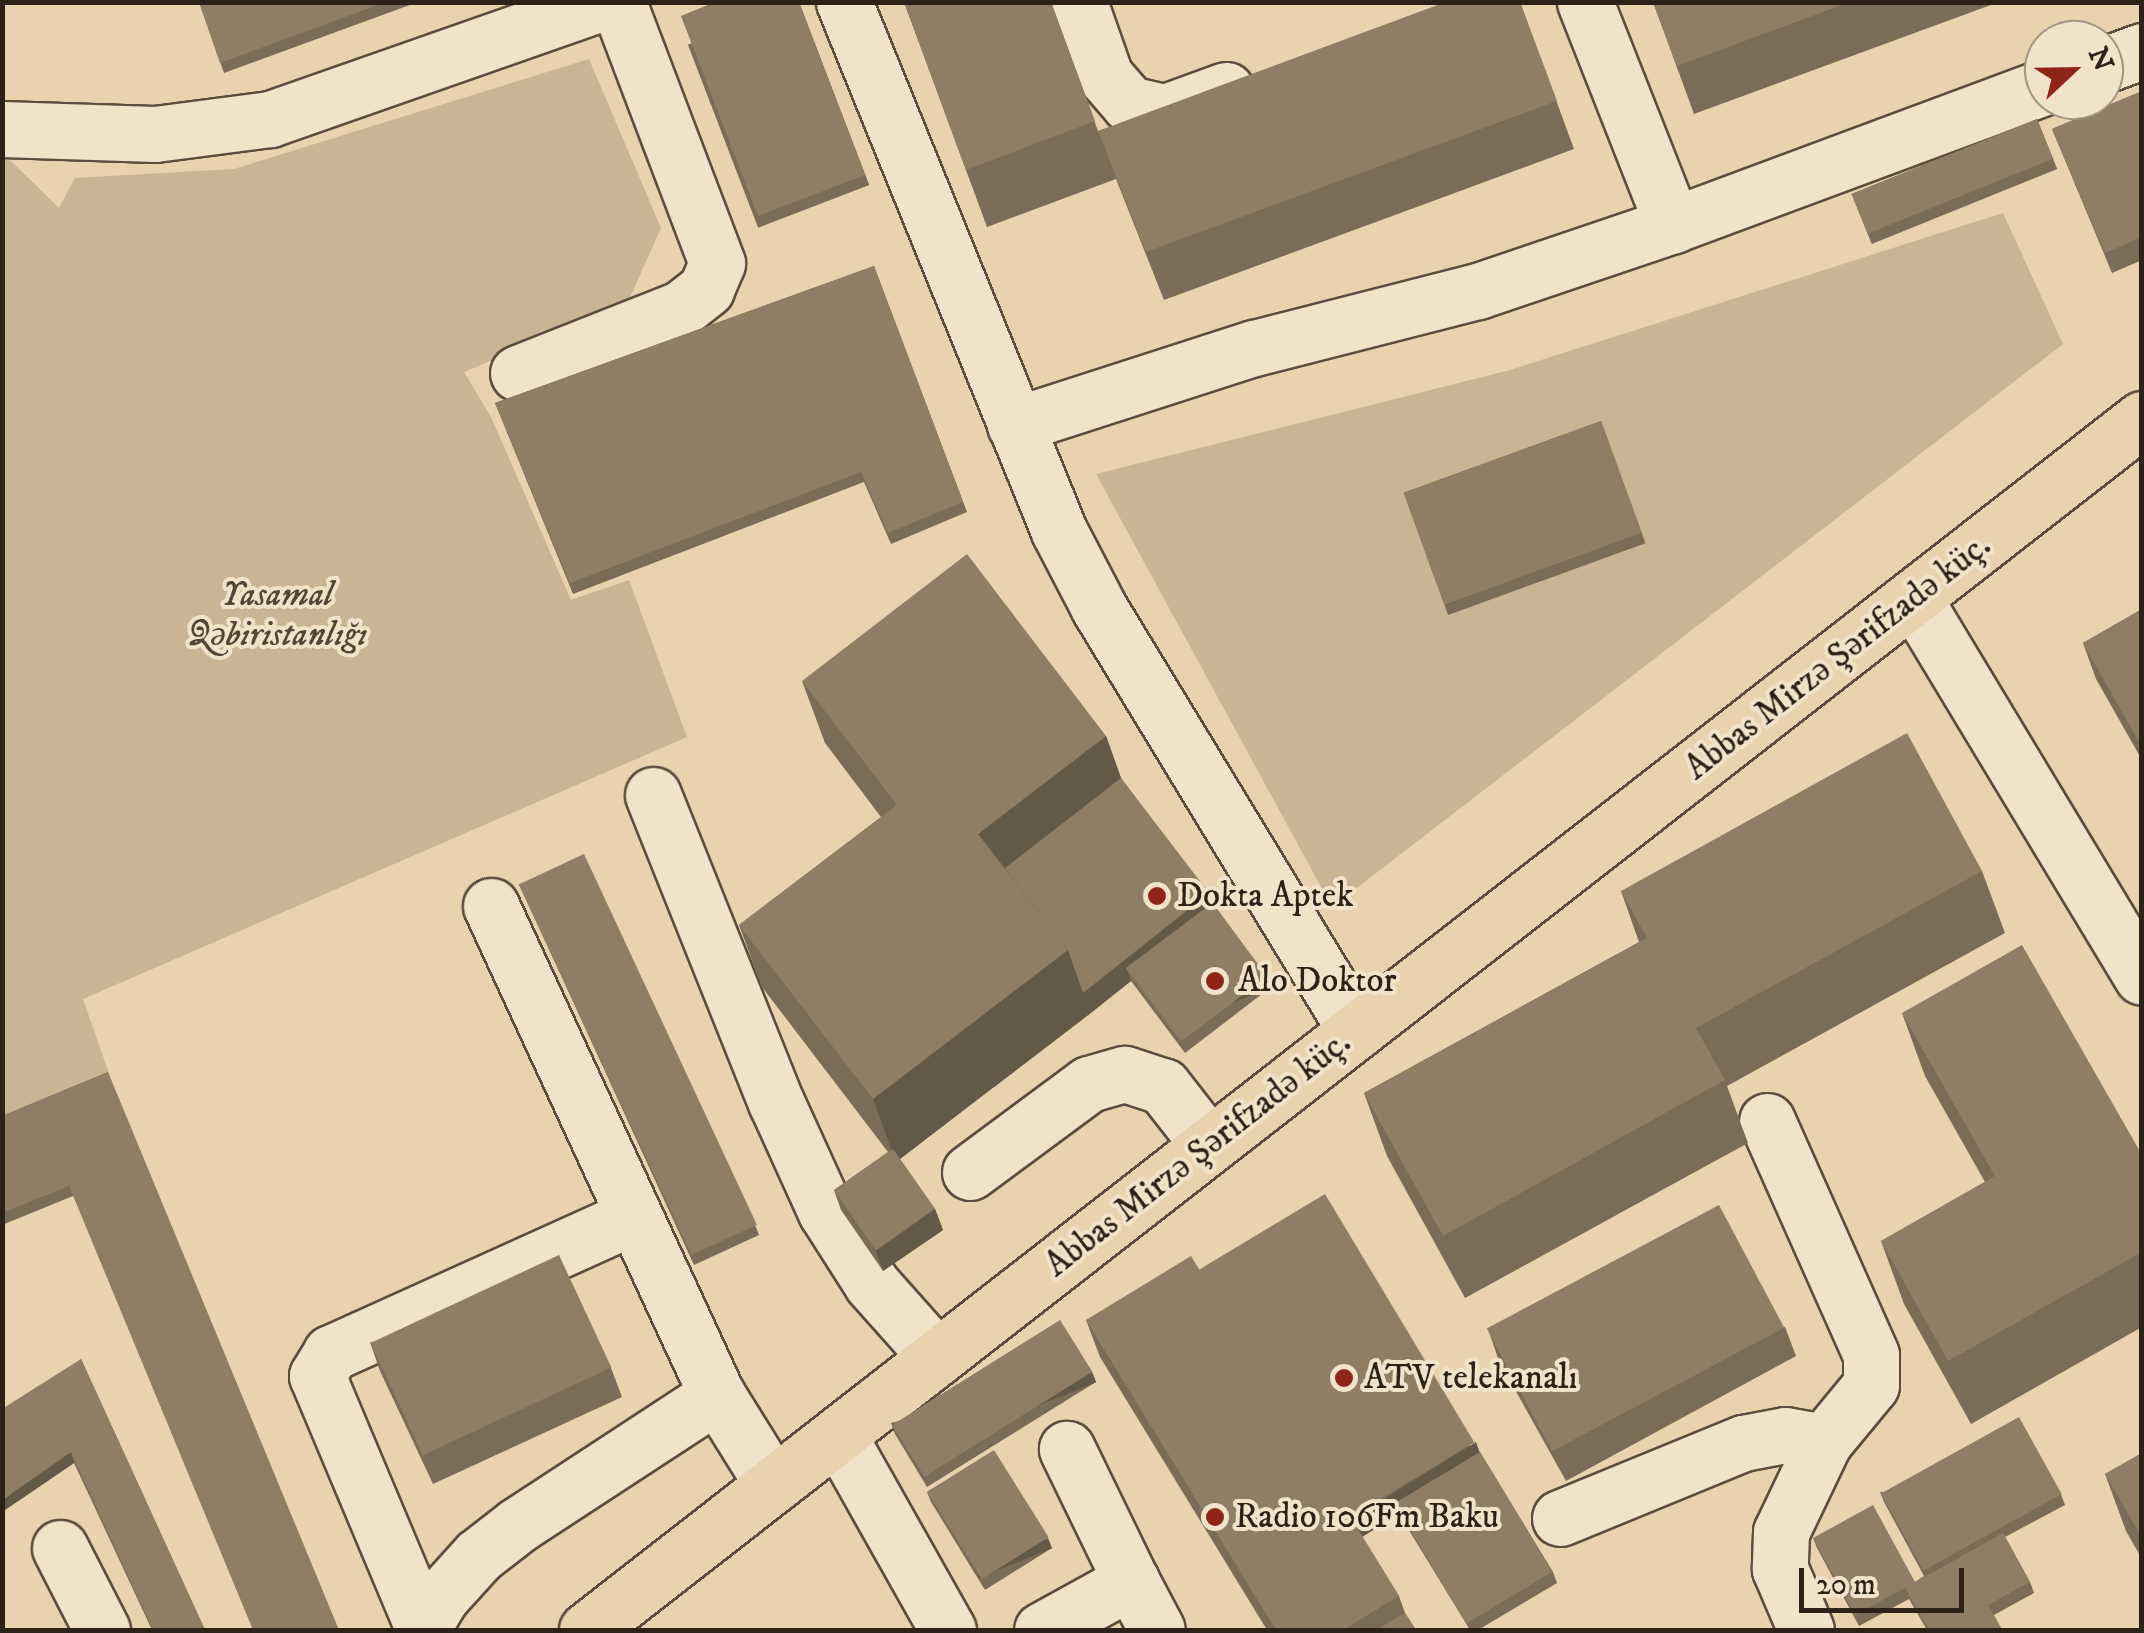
<!DOCTYPE html>
<html>
<head>
<meta charset="utf-8">
<style>
  body { margin:0 }
  #map { position:relative; width:2144px; height:1633px; overflow:hidden; background:#e9d2ae; font-family:"IM FELL DW Pica",serif }
  div>[style] { position:absolute }
  .green>* { inset:0; background:#c9b494 }
  .roads { filter:drop-shadow(2px 0 #5c4d3e) drop-shadow(-2px 0 #5c4d3e) drop-shadow(0 2px #5c4d3e) drop-shadow(0 -2px #5c4d3e) }
  .minor>* { height:55px; margin:-27.5px; padding:0 27.5px; transform-origin:27.5px; border-radius:27.5px; background:#f1e2ca }
  .major>* { height:55px; margin:-27.5px; padding:0 27.5px; transform-origin:27.5px; border-radius:27.5px; background:#e9d2ae }
  .wall>* { inset:0; background:#7b6c58; transform-origin:0 0 }
  .shaded-wall>* { inset:0; background:#645847; transform-origin:0 0 }
  .building>* { inset:0; background:#8f7d66; transform-origin:0 0 }
  .dots>* { width:28px; height:28px; translate:-50% -50%; box-sizing:border-box; border:5px solid #f1e2ca; border-radius:50% }
  span { translate:-50% -50%; white-space:nowrap; text-align:center; line-height:1.15; -webkit-text-stroke:8px #f1e2ca; paint-order:stroke }
  .park-label { font-size:35px; color:#544637; font-style:italic }
  .street-label { font-size:35px; color:#2d2118 }
  .poi-label { font-size:35px; color:#2d2118 }
  .left { translate:0 -50%; text-align:left }
  .frame { position:absolute; inset:0; border:5px solid #2d2118; pointer-events:none }
  .north { position:absolute; left:2024px; top:20px; width:100px; height:100px; box-sizing:border-box; background:#f1e2ca; border:2px solid #a39583; border-radius:50%; rotate:68deg; font-size:28px; font-weight:700; line-height:40px; text-align:center; color:#2d2118 }
  .north::after { content:''; display:block; margin:auto; width:35px; height:45px; background:#8f2418; clip-path:polygon(50% 0,100% 100%,50% 72%,0 100%) }
  .scale { position:absolute; left:1799px; top:1568px; width:165px; height:45px; box-sizing:border-box; border:5px solid #2d2118; border-top:0; padding-left:12px; font-size:30px; line-height:35px; white-space:nowrap; color:#2d2118; -webkit-text-stroke:8px #f1e2ca; paint-order:stroke }
</style>
</head>
<body>
<div id="map">
  <div class="green">
    <i style="clip-path:polygon(589px 59px,661px 228px,627px 304px,464px 372px,491px 417px,571px 600px,629px 580px,687px 737px,83px 999px,112px 1082px,3px 1128px,3px 161px,8px 158px,59px 208px,75px 178px,234px 169px)"></i>
    <i style="clip-path:polygon(2003px 213px,2063px 344px,1332px 907px,1096px 474px,1510px 370px)"></i>
  </div>
  <div class="roads">
    <div class="minor">
      <i style="left:844px;top:2px;width:571px;rotate:67.88deg"></i>
      <i style="left:1059px;top:531px;width:87px;rotate:62.5deg"></i>
      <i style="left:1099px;top:608px;width:495px;rotate:58.7deg"></i>
      <i style="left:1079px;top:2px;width:78px;rotate:70.6deg"></i>
      <i style="left:1105px;top:76px;width:37px;rotate:49deg"></i>
      <i style="left:1129px;top:104px;width:37px;rotate:13deg"></i>
      <i style="left:1165px;top:112px;width:65px;rotate:-19.8deg"></i>
      <i style="left:1585px;top:2px;width:240px;rotate:68.5deg"></i>
      <i style="left:2104px;top:65px;width:40px;rotate:-20.2deg"></i>
      <i style="left:2px;top:129px;width:153px;rotate:1.9deg"></i>
      <i style="left:155px;top:134px;width:116px;rotate:-7.4deg"></i>
      <i style="left:270px;top:119px;width:355px;rotate:-19.3deg"></i>
      <i style="left:518px;top:373px;width:176px;rotate:-21.6deg"></i>
      <i style="left:682px;top:308px;width:31px;rotate:-38deg"></i>
      <i style="left:706px;top:289px;width:28px;rotate:-67deg"></i>
      <i style="left:717px;top:263px;width:279px;rotate:-110.8deg"></i>
      <i style="left:1015px;top:425px;width:251px;rotate:-17.9deg"></i>
      <i style="left:1254px;top:348px;width:231px;rotate:-14.3deg"></i>
      <i style="left:1478px;top:291px;width:206px;rotate:-18.7deg"></i>
      <i style="left:1673px;top:225px;width:396px;rotate:-20.4deg"></i>
      <i style="left:1914px;top:599px;width:441px;rotate:58.9deg"></i>
      <i style="left:653px;top:795px;width:331px;rotate:68.2deg"></i>
      <i style="left:776px;top:1102px;width:121px;rotate:65.6deg"></i>
      <i style="left:826px;top:1212px;width:85px;rotate:57.4deg"></i>
      <i style="left:872px;top:1284px;width:98px;rotate:48.3deg"></i>
      <i style="left:491px;top:906px;width:539px;rotate:65.2deg"></i>
      <i style="left:717px;top:1395px;width:106px;rotate:58.1deg"></i>
      <i style="left:1767px;top:1121px;width:256px;rotate:66deg"></i>
      <i style="left:1871px;top:1355px;width:30px;rotate:90deg"></i>
      <i style="left:1871px;top:1385px;width:74px;rotate:129.5deg"></i>
      <i style="left:1824px;top:1442px;width:100px;rotate:115.5deg"></i>
      <i style="left:1781px;top:1532px;width:37px;rotate:92deg"></i>
      <i style="left:1780px;top:1569px;width:66px;rotate:66.9deg"></i>
      <i style="left:970px;top:1172px;width:148px;rotate:-36.5deg"></i>
      <i style="left:1089px;top:1084px;width:37px;rotate:-16deg"></i>
      <i style="left:1125px;top:1074px;width:40px;rotate:18deg"></i>
      <i style="left:1163px;top:1086px;width:75px;rotate:52.1deg"></i>
      <i style="left:838px;top:1435px;width:224px;rotate:60.6deg"></i>
      <i style="left:1560px;top:1518px;width:198px;rotate:-22.3deg"></i>
      <i style="left:1743px;top:1443px;width:43px;rotate:-10.8deg"></i>
      <i style="left:1785px;top:1435px;width:40px;rotate:10deg"></i>
      <i style="left:60px;top:1548px;width:92px;rotate:62.9deg"></i>
      <i style="left:1131px;top:1581px;width:55px;rotate:62deg"></i>
      <i style="left:423px;top:1627px;width:35px;rotate:-59deg"></i>
      <i style="left:441px;top:1597px;width:55px;rotate:-47.9deg"></i>
      <i style="left:478px;top:1556px;width:51px;rotate:-37.8deg"></i>
      <i style="left:518px;top:1525px;width:238px;rotate:-33.2deg"></i>
      <i style="left:424px;top:1630px;width:276px;rotate:-112.8deg"></i>
      <i style="left:317px;top:1376px;width:27px;rotate:-59deg"></i>
      <i style="left:331px;top:1353px;width:330px;rotate:-24.3deg"></i>
      <i style="left:1042px;top:1630px;width:102px;rotate:-28.8deg"></i>
      <i style="left:1131px;top:1581px;width:147px;rotate:-115.9deg"></i>
    </div>
    <div class="major">
      <i style="left:587px;top:1630px;width:1971px;rotate:-37.91deg"></i>
    </div>
  </div>
  <div class="wall">
    <i style="clip-path:polygon(199px 2px,418px 2px,224px 73px)"></i>
    <i style="left:799px;top:2px;width:196px;height:119px;rotate:69deg"></i>
    <i style="clip-path:polygon(904px 2px,1051px 2px,1098px 131px,1520px 2px,1574px 149px,1164px 300px,1116px 179px,987px 227px)"></i>
    <i style="clip-path:polygon(1653px 2px,1999px 2px,1694px 114px)"></i>
    <i style="clip-path:polygon(2142px 91px,2142px 260px,2112px 273px,2052px 129px)"></i>
    <i style="left:2037px;top:119px;width:54px;height:200px;rotate:68deg"></i>
    <i style="clip-path:polygon(874px 266px,967px 512px,891px 544px,864px 482px,573px 594px,495px 403px)"></i>
    <i style="left:1601px;top:421px;width:130px;height:210px;rotate:70deg"></i>
    <i style="clip-path:polygon(2142px 609px,2142px 760px,2096px 679px,2083px 643px)"></i>
    <i style="clip-path:polygon(802px 681px,1106px 736px,1121px 778px,1267px 977px,1271px 987px,1185px 1053px,1131px 981px,900px 1159px,935px 1209px,943px 1230px,883px 1271px,841px 1210px,834px 1190px,888px 1152px,762px 987px,739px 925px,881px 817px,825px 743px)"></i>
    <i style="clip-path:polygon(1982px 871px,2005px 933px,1727px 1086px,1748px 1143px,1465px 1298px,1387px 1156px,1364px 1093px,1639px 942px,1621px 891px)"></i>
    <i style="clip-path:polygon(519px 884px,755px 1225px,759px 1235px,694px 1265px)"></i>
    <i style="clip-path:polygon(1902px 1013px,2142px 1155px,2142px 1327px,1971px 1424px,1904px 1304px,1881px 1241px,1985px 1182px,1925px 1076px)"></i>
    <i style="clip-path:polygon(108px 1072px,73px 1196px,2px 1225px,2px 1116px)"></i>
    <i style="clip-path:polygon(1200px 1271px,1480px 1452px,1553px 1572px,1557px 1583px,1478px 1630px,1470px 1630px,1399px 1514px,1362px 1537px,1399px 1596px,1405px 1613px,1416px 1630px,1267px 1630px,1100px 1357px,1086px 1320px)"></i>
    <i style="clip-path:polygon(1785px 1327px,1796px 1356px,1566px 1481px,1499px 1361px,1489px 1332px)"></i>
    <i style="clip-path:polygon(370px 1342px,611px 1368px,622px 1397px,433px 1484px,380px 1371px)"></i>
    <i style="clip-path:polygon(81px 1359px,205px 1630px,152px 1630px,74px 1463px,2px 1512px)"></i>
    <i style="clip-path:polygon(1092px 1372px,1096px 1382px,927px 1487px,895px 1434px,891px 1423px)"></i>
    <i style="clip-path:polygon(2142px 1453px,2142px 1559px,2126px 1531px,2105px 1474px)"></i>
    <i style="clip-path:polygon(927px 1492px,1052px 1548px,985px 1590px,931px 1502px)"></i>
    <i style="clip-path:polygon(1880px 1492px,2061px 1494px,2065px 1505px,2005px 1537px,2030px 1582px,2034px 1593px,1994px 1615px,2002px 1630px,1927px 1630px,1909px 1599px,1859px 1626px,1817px 1548px,1813px 1538px,1915px 1582px,1924px 1576px,1884px 1502px)"></i>
  </div>
  <div class="shaded-wall">
    <i style="clip-path:polygon(1106px 736px,1128px 798px,994px 876px,978px 834px)"></i>
    <i style="clip-path:polygon(1209px 893px,1216px 913px,1127px 970px,1131px 981px,1091px 1013px,1083px 993px)"></i>
    <i style="clip-path:polygon(1068px 950px,1091px 1013px,896px 1162px,873px 1099px)"></i>
    <i style="left:1267px;top:977px;width:11px;height:108px;rotate:68deg"></i>
    <i style="clip-path:polygon(935px 1209px,943px 1230px,883px 1271px,876px 1251px)"></i>
    <i style="left:1092px;top:1372px;width:11px;height:198px;rotate:68deg"></i>
    <i style="clip-path:polygon(1476px 1442px,1483px 1462px,1395px 1504px,1399px 1514px,1355px 1541px,1348px 1521px)"></i>
    <i style="clip-path:polygon(71px 1452px,74px 1463px,2px 1512px,2px 1500px)"></i>
    <i style="left:1048px;top:1538px;width:11px;height:79px;rotate:68deg"></i>
  </div>
  <div class="building">
    <i style="clip-path:polygon(199px 2px,386px 2px,220px 63px)"></i>
    <i style="clip-path:polygon(715px 2px,799px 2px,865px 175px,758px 216px,681px 16px)"></i>
    <i style="clip-path:polygon(904px 2px,1051px 2px,1095px 121px,966px 170px)"></i>
    <i style="clip-path:polygon(1446px 2px,1520px 2px,1557px 101px,1146px 252px,1098px 131px)"></i>
    <i style="clip-path:polygon(1653px 2px,1850px 2px,1677px 66px)"></i>
    <i style="clip-path:polygon(2142px 91px,2142px 237px,2105px 253px,2052px 129px)"></i>
    <i style="left:2037px;top:119px;width:43px;height:200px;rotate:68deg"></i>
    <i style="clip-path:polygon(874px 266px,963px 502px,888px 533px,861px 472px,570px 583px,495px 403px)"></i>
    <i style="left:1601px;top:421px;width:119px;height:210px;rotate:70deg"></i>
    <i style="clip-path:polygon(967px 554px,1106px 736px,978px 834px,1068px 950px,873px 1099px,739px 925px,897px 805px,802px 681px)"></i>
    <i style="clip-path:polygon(2142px 609px,2142px 747px,2083px 643px)"></i>
    <i style="clip-path:polygon(1907px 733px,1982px 871px,1696px 1028px,1725px 1080px,1443px 1236px,1364px 1093px,1647px 938px,1621px 891px)"></i>
    <i style="clip-path:polygon(1121px 778px,1209px 893px,1083px 993px,1068px 950px,1005px 868px)"></i>
    <i style="left:584px;top:854px;width:409px;height:72px;rotate:65deg"></i>
    <i style="left:1212px;top:903px;width:92px;height:108px;rotate:53deg"></i>
    <i style="clip-path:polygon(2022px 945px,2142px 1155px,2142px 1252px,1948px 1361px,1881px 1241px,1995px 1176px,1902px 1013px)"></i>
    <i style="clip-path:polygon(108px 1072px,339px 1630px,253px 1630px,69px 1186px,2px 1213px,2px 1116px)"></i>
    <i style="left:893px;top:1149px;width:73px;height:72px;rotate:55deg"></i>
    <i style="left:1325px;top:1194px;width:290px;height:147px;rotate:59deg"></i>
    <i style="left:1719px;top:1205px;width:139px;height:263px;rotate:62deg"></i>
    <i style="left:559px;top:1255px;width:124px;height:208px;rotate:65deg"></i>
    <i style="clip-path:polygon(1191px 1256px,1399px 1596px,1343px 1630px,1276px 1630px,1086px 1320px)"></i>
    <i style="left:1060px;top:1320px;width:61px;height:198px;rotate:58deg"></i>
    <i style="clip-path:polygon(81px 1359px,205px 1630px,153px 1630px,71px 1452px,2px 1500px,2px 1409px)"></i>
    <i style="left:2019px;top:1417px;width:88px;height:158px;rotate:61deg"></i>
    <i style="left:994px;top:1450px;width:103px;height:79px;rotate:58deg"></i>
    <i style="left:1480px;top:1452px;width:140px;height:100px;rotate:59deg"></i>
    <i style="clip-path:polygon(2142px 1453px,2142px 1538px,2105px 1474px)"></i>
    <i style="clip-path:polygon(1873px 1505px,1915px 1582px,2003px 1533px,2030px 1582px,1988px 1605px,2002px 1630px,1929px 1630px,1905px 1588px,1855px 1615px,1813px 1538px)"></i>
    <i style="clip-path:polygon(1405px 1613px,1416px 1630px,1376px 1630px)"></i>
  </div>
  <div class="dots">
    <i style="left:1157px;top:896px;background:#8f2418"></i>
    <i style="left:1215px;top:981px;background:#8f2418"></i>
    <i style="left:1344px;top:1378px;background:#8f2418"></i>
    <i style="left:1215px;top:1517px;background:#8f2418"></i>
  </div>
  <div class="park-label">
    <span style="left:277px;top:615px">Yasamal<br>Qəbiristanlığı</span>
  </div>
  <div class="street-label">
    <span style="left:1838px;top:657px;rotate:-38deg">Abbas Mirzə Şərifzadə küç.</span>
    <span style="left:1198px;top:1154px;rotate:-38deg">Abbas Mirzə Şərifzadə küç.</span>
  </div>
  <div class="poi-label">
    <span class="left" style="left:1177px;top:896px">Dokta Aptek</span>
    <span class="left" style="left:1238px;top:981px">Alo Doktor</span>
    <span class="left" style="left:1364px;top:1378px">ATV telekanalı</span>
    <span class="left" style="left:1235px;top:1517px">Radio 106Fm Baku</span>
  </div>
  <div class="frame"></div>
  <div class="north">N</div>
  <div class="scale">20 m</div>
</div>
</body>
</html>
